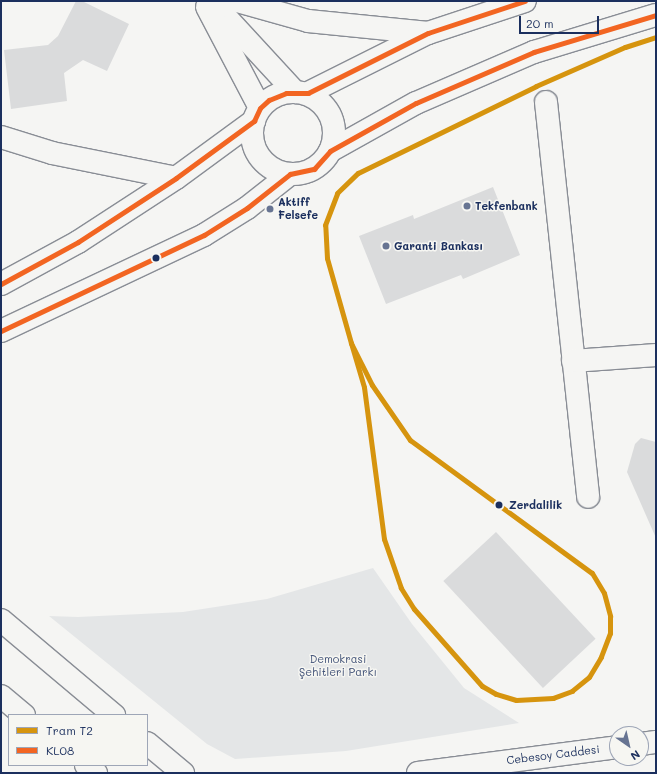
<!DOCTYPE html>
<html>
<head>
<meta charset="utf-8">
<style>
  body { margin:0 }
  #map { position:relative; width:657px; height:774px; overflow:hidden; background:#f5f5f3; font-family:Mali,sans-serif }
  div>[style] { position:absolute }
  .green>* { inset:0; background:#e4e6e7 }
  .building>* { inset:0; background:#dadbdc; transform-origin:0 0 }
  .roads { filter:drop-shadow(1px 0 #898d95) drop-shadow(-1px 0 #898d95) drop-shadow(0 1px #898d95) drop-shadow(0 -1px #898d95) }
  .minor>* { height:22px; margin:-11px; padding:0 11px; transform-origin:11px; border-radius:11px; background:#f5f5f3 }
  .tertiary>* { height:22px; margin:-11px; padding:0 11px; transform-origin:11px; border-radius:11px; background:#f5f5f3 }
  .tertiary>.ring { margin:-11px; padding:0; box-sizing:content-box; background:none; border:22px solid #f5f5f3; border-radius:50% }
  .secondary>* { height:22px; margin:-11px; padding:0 11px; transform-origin:11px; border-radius:11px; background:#f5f5f3 }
  .primary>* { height:22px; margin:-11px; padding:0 11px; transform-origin:11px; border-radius:11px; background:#f5f5f3 }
  .bus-1>* { height:5px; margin:-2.5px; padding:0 2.5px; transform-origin:2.5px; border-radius:2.5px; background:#f26522 }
  .tram-1>* { height:5px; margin:-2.5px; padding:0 2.5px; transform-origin:2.5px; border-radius:2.5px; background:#d6940e }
  .dots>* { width:11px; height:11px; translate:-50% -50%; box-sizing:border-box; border:2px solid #f6f6f2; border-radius:50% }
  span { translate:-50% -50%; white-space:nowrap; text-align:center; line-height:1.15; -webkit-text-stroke:3px #f6f6f2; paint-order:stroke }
  .poi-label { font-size:11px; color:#1b2f5e; font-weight:700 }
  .left { translate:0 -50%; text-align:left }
  .stop-label { font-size:11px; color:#1b2f5e; font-weight:700 }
  .park-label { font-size:11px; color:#405177 }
  .street-label { font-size:11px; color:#1b2f5e }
  .frame { position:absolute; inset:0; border:2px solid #1b2f5e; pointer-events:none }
  .legend { position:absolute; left:8px; top:714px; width:140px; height:52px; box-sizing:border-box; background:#f6f6f2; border:1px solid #9ea6b7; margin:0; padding:5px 7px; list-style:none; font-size:12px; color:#1b2f5e }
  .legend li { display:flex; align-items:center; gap:8px; height:20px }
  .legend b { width:20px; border:1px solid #9ea6b7 }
  .north { position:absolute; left:609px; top:726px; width:40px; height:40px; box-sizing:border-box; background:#f6f6f2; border:1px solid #9ea6b7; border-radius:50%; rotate:146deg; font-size:11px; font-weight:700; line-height:16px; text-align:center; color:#1b2f5e }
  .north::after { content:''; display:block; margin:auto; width:14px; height:18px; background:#677492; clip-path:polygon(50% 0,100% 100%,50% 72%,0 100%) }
  .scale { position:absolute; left:519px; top:16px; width:80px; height:18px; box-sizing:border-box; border:2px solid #1b2f5e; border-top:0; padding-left:5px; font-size:12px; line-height:14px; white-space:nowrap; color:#1b2f5e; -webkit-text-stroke:3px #f6f6f2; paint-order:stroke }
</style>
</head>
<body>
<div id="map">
  <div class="green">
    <i style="clip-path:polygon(373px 568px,412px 624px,464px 688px,519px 723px,346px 751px,235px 759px,207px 744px,49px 616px,78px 617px,183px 612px,267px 599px)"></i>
  </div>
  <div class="building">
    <i style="clip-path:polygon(76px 1px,82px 1px,129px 24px,107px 71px,83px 60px,64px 73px,67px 101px,11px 109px,4px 50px,48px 45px,58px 36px)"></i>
    <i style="clip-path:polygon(493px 187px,520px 255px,463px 279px,461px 275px,386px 304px,359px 236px,413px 215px,414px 219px)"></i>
    <i style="clip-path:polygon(641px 438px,656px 442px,656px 538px,627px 472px,635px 444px)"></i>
    <i style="left:496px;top:532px;width:146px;height:72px;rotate:47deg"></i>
  </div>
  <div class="roads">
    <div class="minor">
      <i style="left:211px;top:1px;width:124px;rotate:47.3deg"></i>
      <i style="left:237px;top:1px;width:74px;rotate:15.7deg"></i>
      <i style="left:308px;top:21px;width:121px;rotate:5.7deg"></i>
      <i style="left:207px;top:7px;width:114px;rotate:62.3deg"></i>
      <i style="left:546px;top:102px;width:397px;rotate:83.9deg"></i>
      <i style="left:1px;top:137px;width:53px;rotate:17.4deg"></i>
      <i style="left:52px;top:153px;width:126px;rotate:11.4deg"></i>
      <i style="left:573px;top:361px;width:83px;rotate:-4.1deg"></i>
    </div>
    <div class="tertiary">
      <i class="ring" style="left:252px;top:92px;width:60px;height:60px"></i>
      <i style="left:308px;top:93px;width:134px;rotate:-26.6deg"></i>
      <i style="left:428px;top:33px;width:102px;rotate:-18.3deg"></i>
      <i style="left:330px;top:151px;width:98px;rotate:-29.2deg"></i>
      <i style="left:416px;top:103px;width:129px;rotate:-23.4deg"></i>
      <i style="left:534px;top:52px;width:127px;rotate:-16.9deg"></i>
      <i style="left:1px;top:284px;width:88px;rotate:-28.6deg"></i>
      <i style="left:78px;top:242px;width:117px;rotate:-33.1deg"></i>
      <i style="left:176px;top:178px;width:97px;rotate:-36.2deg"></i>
      <i style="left:1px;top:331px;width:225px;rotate:-25.3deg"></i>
      <i style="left:204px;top:235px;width:51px;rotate:-32.1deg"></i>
      <i style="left:247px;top:208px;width:55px;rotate:-38.3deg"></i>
    </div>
    <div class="secondary">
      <i style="left:641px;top:744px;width:15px;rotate:-8deg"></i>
      <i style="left:418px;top:773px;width:201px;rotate:-7.4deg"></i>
    </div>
    <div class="primary">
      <i style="left:1px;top:620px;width:148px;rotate:40.1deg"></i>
      <i style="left:1px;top:696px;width:30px;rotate:40deg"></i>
      <i style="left:147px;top:743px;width:47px;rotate:39.8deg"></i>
      <i style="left:86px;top:765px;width:13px;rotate:39deg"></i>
    </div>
  </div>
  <div class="bus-1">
    <i style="left:1px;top:284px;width:88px;rotate:-28.6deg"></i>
    <i style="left:78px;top:242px;width:117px;rotate:-33.1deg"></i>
    <i style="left:176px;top:178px;width:97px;rotate:-36.2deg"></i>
    <i style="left:254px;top:121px;width:14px;rotate:-65deg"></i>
    <i style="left:260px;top:108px;width:12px;rotate:-42deg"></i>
    <i style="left:269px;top:100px;width:18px;rotate:-22deg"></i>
    <i style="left:286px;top:93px;width:22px"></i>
    <i style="left:308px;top:93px;width:134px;rotate:-26.6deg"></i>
    <i style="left:428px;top:33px;width:102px;rotate:-18.3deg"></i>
    <i style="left:1px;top:331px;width:225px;rotate:-25.3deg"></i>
    <i style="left:204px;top:235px;width:51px;rotate:-32.1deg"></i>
    <i style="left:247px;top:208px;width:55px;rotate:-38.3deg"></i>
    <i style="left:290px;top:174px;width:25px;rotate:-12deg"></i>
    <i style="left:314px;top:169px;width:24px;rotate:-48deg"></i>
    <i style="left:330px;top:151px;width:98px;rotate:-29.2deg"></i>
    <i style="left:416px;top:103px;width:129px;rotate:-23.4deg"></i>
    <i style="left:534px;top:52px;width:127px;rotate:-16.9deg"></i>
  </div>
  <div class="tram-1">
    <i style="left:351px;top:343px;width:47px;rotate:63.4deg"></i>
    <i style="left:372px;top:385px;width:67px;rotate:55.4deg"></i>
    <i style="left:410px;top:440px;width:225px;rotate:36.2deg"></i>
    <i style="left:592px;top:573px;width:23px;rotate:59deg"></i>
    <i style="left:604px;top:593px;width:24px;rotate:75deg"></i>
    <i style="left:610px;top:616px;width:17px;rotate:90deg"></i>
    <i style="left:610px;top:633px;width:26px;rotate:111deg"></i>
    <i style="left:601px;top:657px;width:23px;rotate:121deg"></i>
    <i style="left:589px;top:677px;width:22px;rotate:141deg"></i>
    <i style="left:572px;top:691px;width:20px;rotate:160deg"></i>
    <i style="left:553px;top:698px;width:37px;rotate:177deg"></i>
    <i style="left:516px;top:700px;width:21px;rotate:-163deg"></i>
    <i style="left:496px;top:694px;width:16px;rotate:-150deg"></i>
    <i style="left:482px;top:686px;width:103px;rotate:-131.4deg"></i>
    <i style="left:414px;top:609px;width:25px;rotate:-122deg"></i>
    <i style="left:401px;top:588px;width:52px;rotate:-109.1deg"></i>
    <i style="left:384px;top:539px;width:153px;rotate:-97.5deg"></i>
    <i style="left:364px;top:387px;width:46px;rotate:-106.5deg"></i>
    <i style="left:351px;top:343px;width:88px;rotate:-105.8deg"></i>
    <i style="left:327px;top:258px;width:33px;rotate:-93deg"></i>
    <i style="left:325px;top:225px;width:34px;rotate:-69deg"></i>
    <i style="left:337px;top:193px;width:29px;rotate:-44deg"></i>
    <i style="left:358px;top:173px;width:198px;rotate:-26deg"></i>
    <i style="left:536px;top:86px;width:97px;rotate:-23.7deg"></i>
    <i style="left:625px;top:47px;width:33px;rotate:-18deg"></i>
  </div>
  <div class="dots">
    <i style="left:467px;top:206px;background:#677492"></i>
    <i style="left:270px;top:209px;background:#677492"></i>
    <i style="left:386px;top:246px;background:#677492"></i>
    <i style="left:156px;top:258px;background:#1b2f5e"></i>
    <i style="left:499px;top:505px;background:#1b2f5e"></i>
  </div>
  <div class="poi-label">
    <span class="left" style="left:278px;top:209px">Aktiff<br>Felsefe</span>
    <span class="left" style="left:475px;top:206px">Tekfenbank</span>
    <span class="left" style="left:394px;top:246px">Garanti Bankası</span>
  </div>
  <div class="stop-label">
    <span class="left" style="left:509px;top:505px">Zerdalilik</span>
  </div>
  <div class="park-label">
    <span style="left:338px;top:666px">Demokrasi<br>Şehitleri Parkı</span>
  </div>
  <div class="street-label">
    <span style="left:553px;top:755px;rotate:-7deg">Cebesoy Caddesi</span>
  </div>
  <div class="frame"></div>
  <ul class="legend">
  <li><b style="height:5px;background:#d6940e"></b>Tram T2</li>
  <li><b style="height:5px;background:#f26522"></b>KL08</li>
  </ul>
  <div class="north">N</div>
  <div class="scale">20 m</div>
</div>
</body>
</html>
